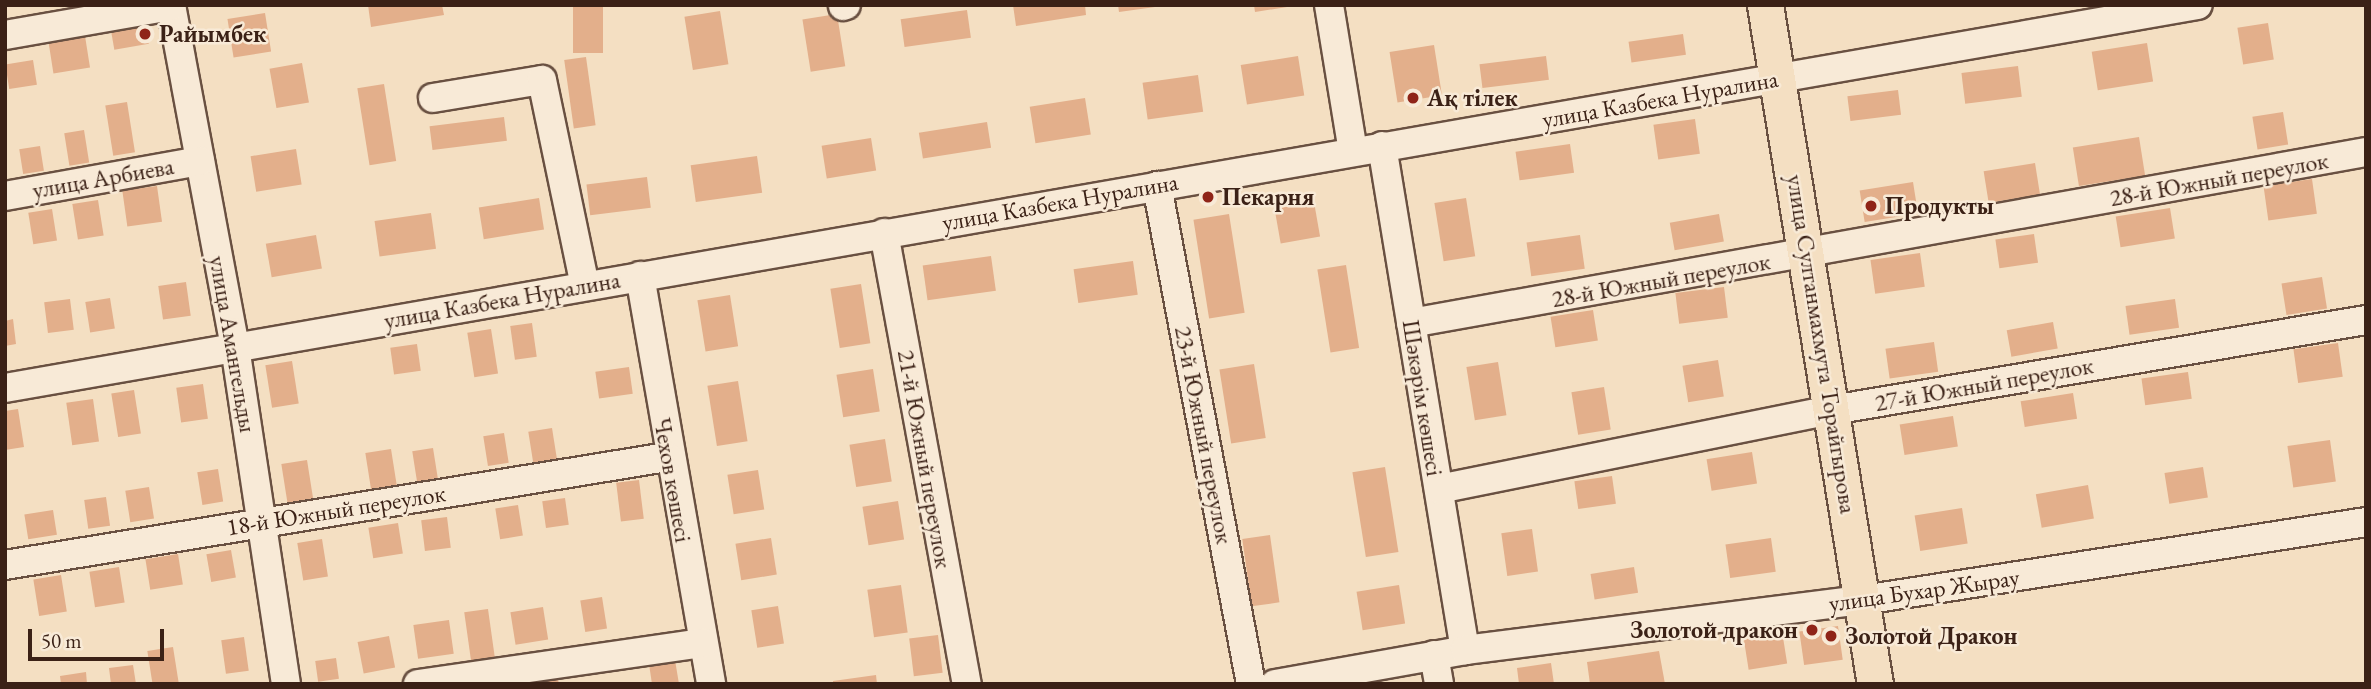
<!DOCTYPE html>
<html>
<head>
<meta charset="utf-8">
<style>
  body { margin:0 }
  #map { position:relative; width:2371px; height:689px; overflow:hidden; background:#f4dfc2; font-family:"EB Garamond",serif }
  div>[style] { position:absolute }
  .building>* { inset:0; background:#e3af8b; transform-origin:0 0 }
  .roads { filter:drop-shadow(2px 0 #695041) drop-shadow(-2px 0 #695041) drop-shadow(0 2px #695041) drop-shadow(0 -2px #695041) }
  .minor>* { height:28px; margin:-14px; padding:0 14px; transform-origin:14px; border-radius:14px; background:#f8ead7 }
  .major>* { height:35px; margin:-17.5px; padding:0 17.5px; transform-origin:17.5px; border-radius:17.5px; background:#f4dfc2 }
  .dots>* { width:19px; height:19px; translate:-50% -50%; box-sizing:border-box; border:4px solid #f8ead7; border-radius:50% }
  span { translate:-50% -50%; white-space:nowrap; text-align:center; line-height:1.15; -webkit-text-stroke:5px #f8ead7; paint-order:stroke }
  .poi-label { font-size:24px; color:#3b2116; font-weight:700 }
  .left { translate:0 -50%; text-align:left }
  .right { translate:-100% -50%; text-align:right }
  .street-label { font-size:24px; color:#3b2116 }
  .frame { position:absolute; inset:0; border:7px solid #3b2116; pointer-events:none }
  .scale { position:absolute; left:28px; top:629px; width:136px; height:32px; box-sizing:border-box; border:4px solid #3b2116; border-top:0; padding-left:9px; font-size:21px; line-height:24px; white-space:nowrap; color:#3b2116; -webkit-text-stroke:5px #f8ead7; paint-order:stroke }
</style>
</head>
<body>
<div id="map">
  <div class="building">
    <i style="clip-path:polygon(368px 5px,442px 5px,444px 15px,371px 27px)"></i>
    <i style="left:573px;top:5px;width:30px;height:48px"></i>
    <i style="clip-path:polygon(1013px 5px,1085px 5px,1086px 15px,1016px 26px)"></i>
    <i style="clip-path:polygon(1118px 5px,1155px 5px,1155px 7px,1119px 12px)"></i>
    <i style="clip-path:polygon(1254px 5px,1287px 5px,1287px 7px,1255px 12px)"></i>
    <i style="left:967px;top:10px;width:28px;height:67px;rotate:82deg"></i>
    <i style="left:720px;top:11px;width:54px;height:36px;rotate:81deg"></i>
    <i style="left:265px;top:13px;width:39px;height:38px;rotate:81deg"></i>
    <i style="left:837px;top:14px;width:53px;height:35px;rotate:81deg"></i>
    <i style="left:145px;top:22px;width:22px;height:35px;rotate:80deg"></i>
    <i style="left:2268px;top:23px;width:37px;height:31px;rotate:81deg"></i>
    <i style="left:1683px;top:34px;width:21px;height:55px;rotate:82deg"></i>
    <i style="left:85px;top:36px;width:32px;height:37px;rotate:81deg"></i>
    <i style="left:2147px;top:43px;width:39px;height:56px;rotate:81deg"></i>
    <i style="left:1434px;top:45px;width:51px;height:45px;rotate:81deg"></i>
    <i style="left:1298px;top:56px;width:40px;height:58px;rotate:81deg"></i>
    <i style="left:1546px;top:56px;width:24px;height:67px;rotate:83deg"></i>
    <i style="left:586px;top:57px;width:69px;height:22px;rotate:82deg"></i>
    <i style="left:33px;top:60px;width:25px;height:28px;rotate:81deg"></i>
    <i style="left:302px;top:63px;width:40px;height:33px;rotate:80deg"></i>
    <i style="left:2018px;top:66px;width:31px;height:57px;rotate:83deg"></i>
    <i style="left:1198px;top:75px;width:37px;height:56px;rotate:82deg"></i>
    <i style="left:384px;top:84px;width:78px;height:27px;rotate:81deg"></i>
    <i style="left:1898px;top:90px;width:25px;height:51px;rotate:83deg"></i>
    <i style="left:1085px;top:98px;width:37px;height:56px;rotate:81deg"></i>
    <i style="left:127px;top:102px;width:51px;height:22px;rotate:81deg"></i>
    <i style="left:2283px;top:112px;width:33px;height:31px;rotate:81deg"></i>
    <i style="left:504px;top:117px;width:24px;height:75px;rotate:83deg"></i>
    <i style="left:1695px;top:119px;width:35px;height:42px;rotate:82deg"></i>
    <i style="left:987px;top:122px;width:26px;height:69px;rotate:81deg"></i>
    <i style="left:84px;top:130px;width:33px;height:20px;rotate:81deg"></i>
    <i style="left:2139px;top:137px;width:39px;height:67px;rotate:81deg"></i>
    <i style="left:871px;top:138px;width:33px;height:50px;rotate:81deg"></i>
    <i style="left:1570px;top:144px;width:29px;height:55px;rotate:82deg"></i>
    <i style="left:40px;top:146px;width:25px;height:21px;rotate:81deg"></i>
    <i style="left:296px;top:149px;width:36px;height:46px;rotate:81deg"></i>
    <i style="left:757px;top:156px;width:37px;height:67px;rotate:82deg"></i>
    <i style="left:2035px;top:163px;width:32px;height:52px;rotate:81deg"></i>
    <i style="left:647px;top:177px;width:31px;height:61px;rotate:83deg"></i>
    <i style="left:2312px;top:179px;width:35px;height:49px;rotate:82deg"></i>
    <i style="left:1913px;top:182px;width:32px;height:54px;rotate:81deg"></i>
    <i style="left:157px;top:186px;width:36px;height:35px;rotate:82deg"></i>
    <i style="left:539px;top:198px;width:32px;height:61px;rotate:81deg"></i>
    <i style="left:1466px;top:198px;width:59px;height:32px;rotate:81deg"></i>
    <i style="left:98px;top:200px;width:36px;height:26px;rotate:81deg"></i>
    <i style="left:1314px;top:202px;width:35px;height:40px;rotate:80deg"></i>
    <i style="left:2170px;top:208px;width:31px;height:55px;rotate:81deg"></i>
    <i style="left:52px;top:209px;width:32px;height:24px;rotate:81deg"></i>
    <i style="left:431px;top:213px;width:36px;height:57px;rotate:82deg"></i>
    <i style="left:1229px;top:214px;width:100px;height:36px;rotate:81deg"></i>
    <i style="left:1719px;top:214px;width:28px;height:50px;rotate:80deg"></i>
    <i style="left:2034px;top:234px;width:29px;height:39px;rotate:82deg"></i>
    <i style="left:316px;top:235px;width:34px;height:51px;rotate:80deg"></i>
    <i style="left:1580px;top:235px;width:34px;height:54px;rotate:82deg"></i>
    <i style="left:1920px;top:253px;width:34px;height:50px;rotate:82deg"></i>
    <i style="left:991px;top:256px;width:35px;height:69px;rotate:82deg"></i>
    <i style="left:1133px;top:261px;width:34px;height:60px;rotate:82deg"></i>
    <i style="left:1346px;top:265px;width:84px;height:29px;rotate:81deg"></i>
    <i style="left:2322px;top:277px;width:32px;height:41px;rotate:81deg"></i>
    <i style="left:186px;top:282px;width:34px;height:28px;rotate:82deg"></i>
    <i style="left:861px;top:284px;width:60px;height:31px;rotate:81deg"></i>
    <i style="left:1724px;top:287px;width:31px;height:49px;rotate:83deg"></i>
    <i style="left:730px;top:295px;width:52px;height:33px;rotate:81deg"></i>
    <i style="left:110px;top:298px;width:31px;height:25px;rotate:81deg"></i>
    <i style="left:70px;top:299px;width:31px;height:26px;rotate:83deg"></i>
    <i style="left:2175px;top:299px;width:29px;height:50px;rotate:82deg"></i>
    <i style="left:1593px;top:310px;width:31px;height:43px;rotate:81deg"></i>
    <i style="clip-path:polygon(13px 319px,16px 344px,5px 346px,5px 321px)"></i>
    <i style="left:2053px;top:322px;width:27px;height:47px;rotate:80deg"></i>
    <i style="left:532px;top:323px;width:34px;height:22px;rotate:82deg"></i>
    <i style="left:491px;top:329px;width:45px;height:24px;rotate:81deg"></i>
    <i style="left:1934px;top:342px;width:30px;height:49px;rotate:82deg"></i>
    <i style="left:2338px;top:343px;width:34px;height:45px;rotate:82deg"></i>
    <i style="left:417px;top:344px;width:27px;height:27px;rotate:82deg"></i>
    <i style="left:1718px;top:360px;width:37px;height:36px;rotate:81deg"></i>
    <i style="left:292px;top:361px;width:43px;height:27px;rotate:81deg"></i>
    <i style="left:1498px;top:362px;width:54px;height:32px;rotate:81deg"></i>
    <i style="left:1254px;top:364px;width:75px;height:35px;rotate:81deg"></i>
    <i style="left:629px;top:367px;width:27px;height:34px;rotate:82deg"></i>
    <i style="left:873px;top:369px;width:43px;height:37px;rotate:81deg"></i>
    <i style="left:2188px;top:372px;width:27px;height:47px;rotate:82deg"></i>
    <i style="left:738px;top:381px;width:61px;height:31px;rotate:81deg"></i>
    <i style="left:203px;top:384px;width:35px;height:27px;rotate:82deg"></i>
    <i style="left:1604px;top:387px;width:43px;height:33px;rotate:81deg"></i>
    <i style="left:134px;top:390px;width:44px;height:23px;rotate:81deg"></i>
    <i style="left:2073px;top:393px;width:26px;height:53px;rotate:81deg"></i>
    <i style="left:93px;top:399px;width:43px;height:27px;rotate:82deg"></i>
    <i style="clip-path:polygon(18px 409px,24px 447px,5px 450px,5px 411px)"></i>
    <i style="left:1953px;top:416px;width:31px;height:54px;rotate:81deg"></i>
    <i style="left:552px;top:428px;width:32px;height:24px;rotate:81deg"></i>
    <i style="left:504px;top:433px;width:30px;height:21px;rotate:81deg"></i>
    <i style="left:885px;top:439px;width:43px;height:36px;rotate:81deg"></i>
    <i style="left:2330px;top:440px;width:42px;height:43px;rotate:82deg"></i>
    <i style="left:433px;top:448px;width:33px;height:21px;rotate:81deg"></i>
    <i style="left:391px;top:449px;width:37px;height:26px;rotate:81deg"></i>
    <i style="left:1752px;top:452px;width:32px;height:46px;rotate:81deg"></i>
    <i style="left:307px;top:460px;width:40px;height:26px;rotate:81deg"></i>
    <i style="left:1385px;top:467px;width:86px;height:33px;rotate:81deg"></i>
    <i style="left:2203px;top:467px;width:31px;height:39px;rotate:81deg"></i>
    <i style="left:218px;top:469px;width:33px;height:21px;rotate:81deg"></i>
    <i style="left:758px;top:470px;width:40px;height:31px;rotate:81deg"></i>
    <i style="left:1612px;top:476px;width:28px;height:38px;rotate:82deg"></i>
    <i style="left:639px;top:480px;width:39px;height:23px;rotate:83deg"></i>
    <i style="left:2088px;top:485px;width:34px;height:53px;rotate:80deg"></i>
    <i style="left:149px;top:487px;width:32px;height:24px;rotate:81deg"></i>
    <i style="left:106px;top:497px;width:29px;height:22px;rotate:82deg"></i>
    <i style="left:565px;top:498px;width:27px;height:23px;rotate:82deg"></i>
    <i style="left:898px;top:501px;width:39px;height:36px;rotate:81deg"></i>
    <i style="left:518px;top:505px;width:31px;height:23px;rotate:81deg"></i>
    <i style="left:1962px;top:508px;width:36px;height:48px;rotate:81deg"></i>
    <i style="left:53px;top:510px;width:25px;height:29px;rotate:81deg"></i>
    <i style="left:447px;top:517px;width:31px;height:26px;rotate:83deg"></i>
    <i style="left:398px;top:523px;width:31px;height:30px;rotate:81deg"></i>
    <i style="left:1532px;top:529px;width:43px;height:31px;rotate:82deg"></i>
    <i style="left:1270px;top:535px;width:68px;height:28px;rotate:82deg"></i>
    <i style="left:771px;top:538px;width:37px;height:36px;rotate:81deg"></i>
    <i style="left:1771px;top:538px;width:34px;height:46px;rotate:82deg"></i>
    <i style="left:322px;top:539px;width:38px;height:25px;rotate:81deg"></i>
    <i style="left:231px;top:550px;width:28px;height:25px;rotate:80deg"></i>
    <i style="left:178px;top:554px;width:31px;height:33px;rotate:81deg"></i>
    <i style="left:119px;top:567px;width:36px;height:30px;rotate:81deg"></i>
    <i style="left:1634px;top:567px;width:26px;height:44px;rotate:81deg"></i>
    <i style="left:61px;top:575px;width:37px;height:28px;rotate:81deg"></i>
    <i style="left:901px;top:585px;width:48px;height:34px;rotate:82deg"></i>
    <i style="left:1399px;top:585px;width:39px;height:43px;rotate:81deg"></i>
    <i style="left:602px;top:597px;width:32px;height:22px;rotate:81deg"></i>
    <i style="left:778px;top:606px;width:38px;height:27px;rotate:81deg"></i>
    <i style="left:543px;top:607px;width:33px;height:33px;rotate:81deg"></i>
    <i style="left:488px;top:609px;width:49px;height:24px;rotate:82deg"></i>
    <i style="left:449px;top:620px;width:34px;height:36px;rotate:82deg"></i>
    <i style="left:1838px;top:626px;width:34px;height:39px;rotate:82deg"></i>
    <i style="left:1782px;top:631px;width:33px;height:39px;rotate:81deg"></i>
    <i style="left:938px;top:635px;width:38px;height:29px;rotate:83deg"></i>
    <i style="left:389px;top:636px;width:32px;height:32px;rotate:79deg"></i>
    <i style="left:244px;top:637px;width:34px;height:23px;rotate:82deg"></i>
    <i style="left:173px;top:647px;width:37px;height:26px;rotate:81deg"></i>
    <i style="clip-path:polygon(1659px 651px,1665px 684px,1590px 684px,1587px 662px)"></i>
    <i style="left:336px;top:658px;width:21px;height:21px;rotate:82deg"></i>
    <i style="clip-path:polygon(675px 660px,679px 684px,652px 684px,649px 664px)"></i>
    <i style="clip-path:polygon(1551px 663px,1554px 684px,1519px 684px,1517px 668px)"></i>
    <i style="clip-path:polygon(133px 665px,136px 684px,111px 684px,109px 668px)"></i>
    <i style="clip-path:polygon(86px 672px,87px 684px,61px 684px,60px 676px)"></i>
    <i style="clip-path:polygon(557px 675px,559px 684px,528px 684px,528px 680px)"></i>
    <i style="clip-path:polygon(876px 675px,877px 684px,833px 684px,833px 681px)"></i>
  </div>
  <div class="roads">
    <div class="minor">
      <i style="left:171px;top:5px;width:348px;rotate:79.4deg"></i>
      <i style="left:235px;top:347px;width:341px;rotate:81.4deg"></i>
      <i style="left:1329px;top:5px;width:148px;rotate:80.7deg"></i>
      <i style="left:843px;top:6px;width:3px;rotate:-18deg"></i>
      <i style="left:5px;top:35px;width:169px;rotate:-9.9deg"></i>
      <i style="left:433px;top:98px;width:110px;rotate:-9.4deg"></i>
      <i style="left:542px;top:80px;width:210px;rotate:78.2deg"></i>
      <i style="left:1382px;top:146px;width:511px;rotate:80.65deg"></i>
      <i style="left:1157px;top:186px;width:507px;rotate:79.31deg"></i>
      <i style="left:5px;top:196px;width:198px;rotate:-10.2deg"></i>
      <i style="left:884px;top:233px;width:459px;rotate:79.6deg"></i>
      <i style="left:640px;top:276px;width:414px;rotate:80.1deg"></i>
      <i style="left:1411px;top:323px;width:970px;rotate:-10.15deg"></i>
      <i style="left:5px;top:388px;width:2226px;rotate:-9.91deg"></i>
      <i style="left:1439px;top:489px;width:401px;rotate:-11.4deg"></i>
      <i style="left:1832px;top:410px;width:542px;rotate:-9.57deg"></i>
      <i style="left:5px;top:565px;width:671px;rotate:-9.27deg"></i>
      <i style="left:1434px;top:655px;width:29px;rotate:80deg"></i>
      <i style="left:418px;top:684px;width:288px;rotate:-8.2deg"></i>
      <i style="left:1275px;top:684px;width:193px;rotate:-10.1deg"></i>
      <i style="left:1465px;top:650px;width:401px;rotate:-7.2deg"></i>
      <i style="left:1863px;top:600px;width:509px;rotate:-8.81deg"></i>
    </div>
    <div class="major">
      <i style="left:1765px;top:5px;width:688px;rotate:80.8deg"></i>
    </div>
  </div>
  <div class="dots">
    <i style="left:145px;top:34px;background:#8f2418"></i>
    <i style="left:1413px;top:98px;background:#8f2418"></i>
    <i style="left:1208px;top:197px;background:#8f2418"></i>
    <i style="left:1871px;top:206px;background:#8f2418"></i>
    <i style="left:1812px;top:630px;background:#8f2418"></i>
    <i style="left:1831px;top:636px;background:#8f2418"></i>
  </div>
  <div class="poi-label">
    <span class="left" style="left:159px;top:34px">Райымбек</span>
    <span class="left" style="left:1427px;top:98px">Ақ тілек</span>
    <span class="left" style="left:1222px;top:197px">Пекарня</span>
    <span class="left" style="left:1885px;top:206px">Продукты</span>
    <span class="right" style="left:1798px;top:630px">Золотой дракон</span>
    <span class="left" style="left:1845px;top:636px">Золотой Дракон</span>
  </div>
  <div class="street-label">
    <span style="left:1660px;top:99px;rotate:-10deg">улица Казбека Нуралина</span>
    <span style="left:103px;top:178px;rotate:-10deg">улица Арбиева</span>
    <span style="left:2219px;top:179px;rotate:-10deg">28-й Южный переулок</span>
    <span style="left:1060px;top:202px;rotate:-10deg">улица Казбека Нуралина</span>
    <span style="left:1661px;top:280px;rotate:-10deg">28-й Южный переулок</span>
    <span style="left:502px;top:300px;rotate:-10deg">улица Казбека Нуралина</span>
    <span style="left:233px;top:344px;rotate:80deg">улица Амангельды</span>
    <span style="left:1822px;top:344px;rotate:81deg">улица Султанмахмута Торайгырова</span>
    <span style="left:1984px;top:384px;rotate:-10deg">27-й Южный переулок</span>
    <span style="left:1423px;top:398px;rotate:81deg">Шәкәрім көшесі</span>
    <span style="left:1204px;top:435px;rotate:79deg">23-й Южный переулок</span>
    <span style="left:925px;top:459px;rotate:80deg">21-й Южный переулок</span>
    <span style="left:673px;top:480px;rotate:80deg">Чехов көшесі</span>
    <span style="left:336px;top:510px;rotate:-9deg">18-й Южный переулок</span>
    <span style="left:1924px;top:590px;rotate:-8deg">улица Бухар Жырау</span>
  </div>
  <div class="frame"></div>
  <div class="scale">50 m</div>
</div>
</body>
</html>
